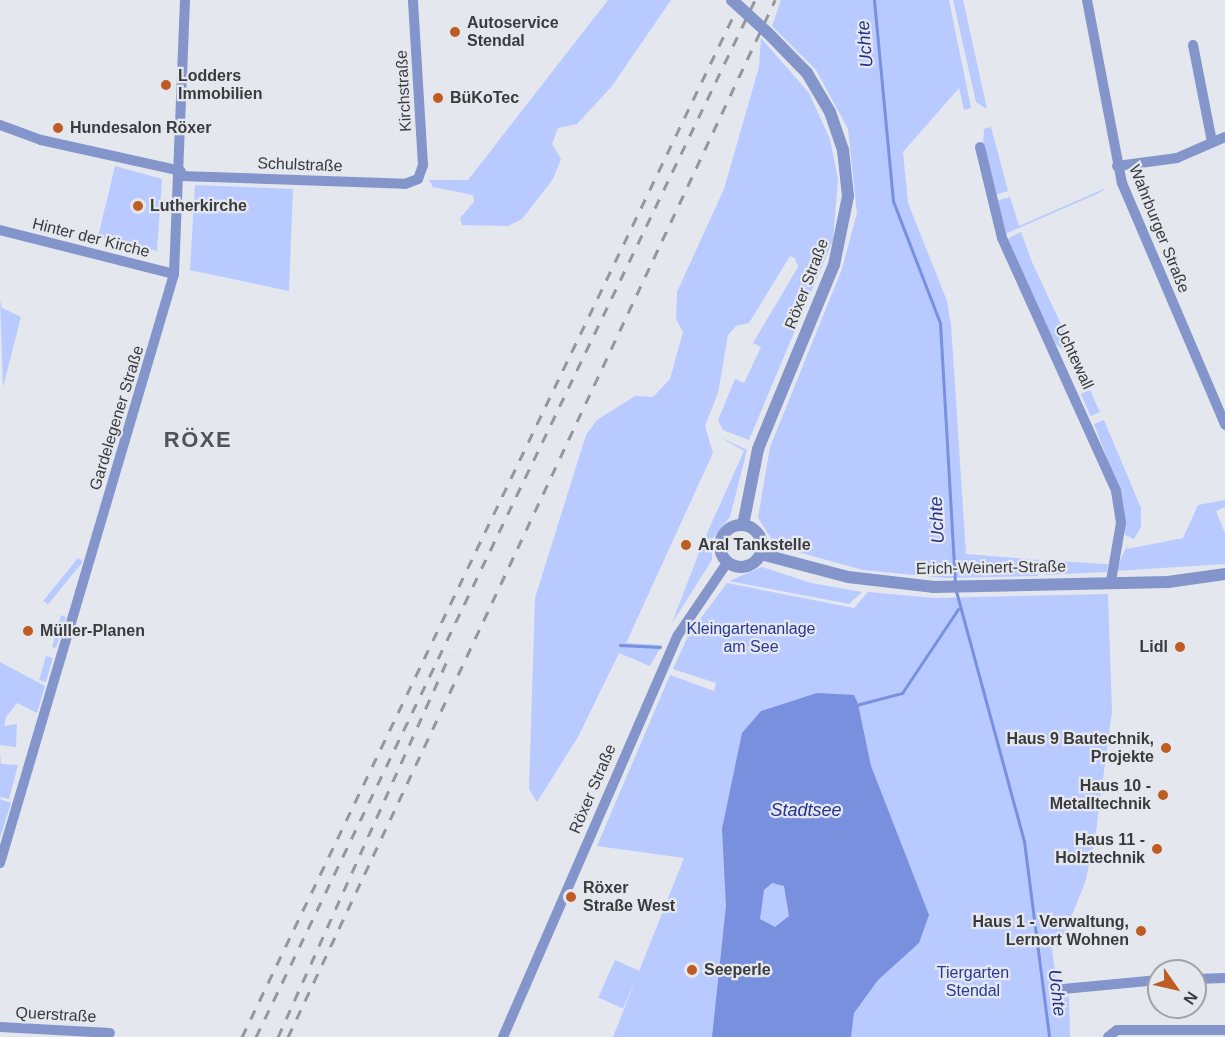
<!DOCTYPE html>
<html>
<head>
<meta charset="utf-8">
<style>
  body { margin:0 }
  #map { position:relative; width:1225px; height:1037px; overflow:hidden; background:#e4e7ee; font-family:Helvetica,sans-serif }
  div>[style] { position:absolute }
  .green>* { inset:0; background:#b8caff; transform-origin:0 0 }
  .water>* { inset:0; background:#7890de }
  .stream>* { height:3px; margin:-1.5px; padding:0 1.5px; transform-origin:1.5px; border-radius:1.5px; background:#7890de }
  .minor>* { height:10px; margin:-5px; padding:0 5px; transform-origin:5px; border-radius:5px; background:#8395ca }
  .tertiary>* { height:12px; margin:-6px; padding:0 6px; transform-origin:6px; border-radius:6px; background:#8395ca }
  .tertiary>.ring { margin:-6px; padding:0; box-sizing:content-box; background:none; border:12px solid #8395ca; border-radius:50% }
  .rail>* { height:3px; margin-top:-1.5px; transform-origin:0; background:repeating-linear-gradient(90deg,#95979c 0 10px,transparent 0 20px) }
  .tertiary-bridge>* { height:12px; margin:-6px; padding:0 6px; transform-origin:6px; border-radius:6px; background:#8395ca }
  .dots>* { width:16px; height:16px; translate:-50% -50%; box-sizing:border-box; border:3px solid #e4e7ee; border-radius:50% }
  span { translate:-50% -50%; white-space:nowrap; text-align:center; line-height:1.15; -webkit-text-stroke:4.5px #e4e7ee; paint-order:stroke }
  .poi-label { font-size:16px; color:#3a3b3d; font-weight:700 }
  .left { translate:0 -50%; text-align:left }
  .right { translate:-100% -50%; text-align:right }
  .street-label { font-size:16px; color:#3a3b3d }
  .park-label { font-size:16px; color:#283a94 }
  .water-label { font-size:18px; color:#23338c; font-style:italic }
  .district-label { font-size:22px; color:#515358; font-weight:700; letter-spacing:1.5px }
  .north { position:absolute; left:1147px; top:959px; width:60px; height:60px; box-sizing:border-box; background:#e4e7ee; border:2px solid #a0a2a7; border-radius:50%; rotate:124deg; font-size:16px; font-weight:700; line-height:24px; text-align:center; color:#3a3b3d }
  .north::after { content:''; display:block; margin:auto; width:21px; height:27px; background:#bf5c23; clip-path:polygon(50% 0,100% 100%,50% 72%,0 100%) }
</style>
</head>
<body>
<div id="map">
  <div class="green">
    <i style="clip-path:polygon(608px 0,671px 0,612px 86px,577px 124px,558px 128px,552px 144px,561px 159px,553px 179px,522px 219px,508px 226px,462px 225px,460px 218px,474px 202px,473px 195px,433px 187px,429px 180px,468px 180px)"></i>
    <i style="clip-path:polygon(781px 0,949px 0,971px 108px,964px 110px,959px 88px,903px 152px,908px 203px,947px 301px,951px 325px,966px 554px,1039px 560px,1038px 576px,945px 578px,863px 570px,776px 546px,758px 518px,770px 447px,842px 269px,857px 213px,848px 129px,816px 70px,772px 26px)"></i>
    <i style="clip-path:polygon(953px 0,963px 0,987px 109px,976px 102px)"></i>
    <i style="clip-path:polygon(761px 38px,809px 93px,830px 139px,838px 179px,833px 240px,749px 440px,723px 430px,718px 420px,735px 379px,744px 383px,761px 347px,753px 343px,798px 267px,795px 258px,790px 256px,749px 323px,736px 326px,728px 335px,718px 393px,705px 426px,713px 453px,626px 643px,662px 645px,650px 666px,619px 653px,578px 737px,537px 802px,529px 789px,535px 598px,586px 435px,597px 420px,635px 396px,653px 397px,670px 379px,683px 332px,676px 319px,677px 292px,724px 189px,759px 67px)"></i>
    <i style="clip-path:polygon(991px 127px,1008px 191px,995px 195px,983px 145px,984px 129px)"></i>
    <i style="clip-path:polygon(115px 166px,162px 179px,157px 251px,98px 237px)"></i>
    <i style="clip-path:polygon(195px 185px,293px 189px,289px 291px,190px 270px)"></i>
    <i style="clip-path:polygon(1106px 188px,1099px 193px,1005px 234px,996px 201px,1010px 197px,1019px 226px)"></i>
    <i style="clip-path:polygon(1021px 232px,1032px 262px,1073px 350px,1064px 351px,1055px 343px,1007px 239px)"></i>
    <i style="clip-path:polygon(0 300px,2px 308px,21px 317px,3px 387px)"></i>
    <i style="left:1090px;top:390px;width:24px;height:10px;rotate:66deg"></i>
    <i style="clip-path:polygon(1104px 420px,1141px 508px,1141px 527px,1134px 539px,1125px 535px,1122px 498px,1094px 424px)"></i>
    <i style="clip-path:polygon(720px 437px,747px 450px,730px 517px,713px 538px,704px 540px,744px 451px)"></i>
    <i style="clip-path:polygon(1225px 500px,1225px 507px,1216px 511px,1225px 533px,1225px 564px,1115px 571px,1128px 544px,1127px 549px,1183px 538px,1198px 505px)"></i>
    <i style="clip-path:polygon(712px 547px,712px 560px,672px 623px,700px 550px)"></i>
    <i style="left:78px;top:558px;width:6px;height:55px;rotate:39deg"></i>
    <i style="clip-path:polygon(1045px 560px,1104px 564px,1108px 564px,1107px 572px,1044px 575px)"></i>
    <i style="clip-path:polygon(762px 567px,811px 583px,862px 592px,849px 604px,729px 581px)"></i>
    <i style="clip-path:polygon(727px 583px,854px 608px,868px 592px,934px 598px,1108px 594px,1112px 712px,1095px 839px,1085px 883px,1059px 947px,1052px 947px,1058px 998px,1069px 996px,1070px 1037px,613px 1037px,684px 858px,597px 846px,670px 675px,714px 691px,716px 683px,673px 669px,689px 634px)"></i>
    <i style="clip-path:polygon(61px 615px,66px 617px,56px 648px,52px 647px)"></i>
    <i style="left:46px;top:656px;width:7px;height:25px;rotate:16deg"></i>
    <i style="clip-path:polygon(0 662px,45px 686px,37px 713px,17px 703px,6px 717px,4px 726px,17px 724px,16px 747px,0 745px)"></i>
    <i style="clip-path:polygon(0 754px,1px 764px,18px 765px,9px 799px,0 797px)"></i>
    <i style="clip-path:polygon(0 799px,11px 803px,0 838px)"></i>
    <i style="left:615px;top:960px;width:27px;height:41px;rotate:24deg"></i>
  </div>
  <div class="water">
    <i style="clip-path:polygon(evenodd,817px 693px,854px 695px,858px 704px,871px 766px,929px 915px,919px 943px,878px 980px,854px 1013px,851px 1037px,712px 1037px,726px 906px,722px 829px,742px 733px,761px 711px,817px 693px,772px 883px,784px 886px,789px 916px,775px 927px,760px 919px,764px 890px,772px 883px)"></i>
  </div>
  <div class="stream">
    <i style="left:874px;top:0;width:202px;rotate:84.6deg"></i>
    <i style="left:893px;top:201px;width:131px;rotate:68.9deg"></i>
    <i style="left:940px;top:323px;width:262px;rotate:86.7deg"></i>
    <i style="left:956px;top:591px;width:259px;rotate:74.8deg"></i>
    <i style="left:1024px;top:841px;width:198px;rotate:82.7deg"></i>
    <i style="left:620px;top:645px;width:40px;rotate:2.9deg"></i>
    <i style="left:856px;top:705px;width:48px;rotate:-14.6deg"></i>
    <i style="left:902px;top:693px;width:101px;rotate:-56.3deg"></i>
  </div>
  <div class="minor">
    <i style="left:1087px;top:0;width:186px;rotate:79.2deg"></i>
    <i style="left:1122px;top:183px;width:263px;rotate:66.9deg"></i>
    <i style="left:1193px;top:45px;width:99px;rotate:78.9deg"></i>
    <i style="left:0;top:125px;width:44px;rotate:20.1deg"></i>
    <i style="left:41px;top:140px;width:143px;rotate:12.5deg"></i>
    <i style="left:980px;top:147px;width:94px;rotate:76.4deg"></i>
    <i style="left:1002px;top:238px;width:277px;rotate:65.7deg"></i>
    <i style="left:1116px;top:491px;width:32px;rotate:81deg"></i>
    <i style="left:1121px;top:523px;width:59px;rotate:99.8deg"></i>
    <i style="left:1117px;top:166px;width:61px;rotate:-7.6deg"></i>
    <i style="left:1177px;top:158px;width:52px;rotate:-23.6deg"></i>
    <i style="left:181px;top:176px;width:224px;rotate:2deg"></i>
    <i style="left:405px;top:184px;width:14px;rotate:-21deg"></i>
    <i style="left:418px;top:179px;width:15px;rotate:-70deg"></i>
    <i style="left:423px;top:165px;width:165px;rotate:-93.5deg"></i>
    <i style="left:0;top:230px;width:179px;rotate:14.2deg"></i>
    <i style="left:0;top:863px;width:614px;rotate:-73.54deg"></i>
    <i style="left:174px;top:274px;width:274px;rotate:-87.7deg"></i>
    <i style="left:1195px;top:979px;width:30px;rotate:-2deg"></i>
    <i style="left:1063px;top:989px;width:96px;rotate:-5.4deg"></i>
    <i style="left:0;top:1027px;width:110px;rotate:3.1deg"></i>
    <i style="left:503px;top:1037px;width:438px;rotate:-66.5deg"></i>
    <i style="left:678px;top:635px;width:87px;rotate:-55.8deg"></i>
    <i style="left:1108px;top:1037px;width:11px;rotate:-38deg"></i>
    <i style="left:1117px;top:1030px;width:108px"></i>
  </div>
  <div class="tertiary">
    <i class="ring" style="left:720px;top:525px;width:30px;height:30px"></i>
    <i style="left:743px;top:525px;width:77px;rotate:-78.8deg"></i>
    <i style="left:758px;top:449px;width:199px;rotate:-67.6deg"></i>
    <i style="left:834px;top:265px;width:70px;rotate:-78.5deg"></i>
    <i style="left:848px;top:196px;width:46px;rotate:-96.2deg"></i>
    <i style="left:843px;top:150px;width:40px;rotate:-108.9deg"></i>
    <i style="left:830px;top:112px;width:45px;rotate:-120.5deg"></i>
    <i style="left:807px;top:73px;width:54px;rotate:-134.3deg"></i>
    <i style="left:761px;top:554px;width:90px;rotate:14.8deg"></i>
    <i style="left:848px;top:577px;width:87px;rotate:6.6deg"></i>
    <i style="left:934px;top:587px;width:234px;rotate:-1.2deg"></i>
    <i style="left:1168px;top:582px;width:58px;rotate:-8deg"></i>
  </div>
  <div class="rail">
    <i style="left:242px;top:1037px;width:1151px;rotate:-64.3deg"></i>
    <i style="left:256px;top:1037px;width:1151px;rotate:-64.3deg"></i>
    <i style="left:278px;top:1037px;width:420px;rotate:-65.8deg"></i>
    <i style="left:288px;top:1037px;width:1146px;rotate:-64.84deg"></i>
  </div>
  <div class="tertiary-bridge">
    <i style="left:732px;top:0;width:50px;rotate:42.6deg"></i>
  </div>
  <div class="dots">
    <i style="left:455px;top:32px;background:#bf5c23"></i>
    <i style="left:166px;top:85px;background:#bf5c23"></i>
    <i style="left:438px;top:98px;background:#bf5c23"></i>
    <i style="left:58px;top:128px;background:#bf5c23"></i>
    <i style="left:138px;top:206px;background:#bf5c23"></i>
    <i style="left:686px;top:545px;background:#bf5c23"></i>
    <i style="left:28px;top:631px;background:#bf5c23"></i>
    <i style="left:1180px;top:647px;background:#bf5c23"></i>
    <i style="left:1166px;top:748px;background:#bf5c23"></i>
    <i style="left:1163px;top:795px;background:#bf5c23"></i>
    <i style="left:1157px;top:849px;background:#bf5c23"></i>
    <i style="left:571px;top:897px;background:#bf5c23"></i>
    <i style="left:1141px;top:931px;background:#bf5c23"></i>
    <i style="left:692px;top:970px;background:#bf5c23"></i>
  </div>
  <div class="poi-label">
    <span class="left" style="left:467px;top:32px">Autoservice<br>Stendal</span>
    <span class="left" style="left:178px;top:85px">Lodders<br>Immobilien</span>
    <span class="left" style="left:450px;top:98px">BüKoTec</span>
    <span class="left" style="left:70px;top:128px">Hundesalon Röxer</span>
    <span class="left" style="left:150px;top:206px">Lutherkirche</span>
    <span class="left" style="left:698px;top:545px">Aral Tankstelle</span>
    <span class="left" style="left:40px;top:631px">Müller-Planen</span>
    <span class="right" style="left:1168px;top:647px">Lidl</span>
    <span class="right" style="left:1154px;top:748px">Haus 9 Bautechnik,<br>Projekte</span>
    <span class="right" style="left:1151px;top:795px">Haus 10 -<br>Metalltechnik</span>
    <span class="right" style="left:1145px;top:849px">Haus 11 -<br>Holztechnik</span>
    <span class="left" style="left:583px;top:897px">Röxer<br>Straße West</span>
    <span class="right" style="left:1129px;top:931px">Haus 1 - Verwaltung,<br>Lernort Wohnen</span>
    <span class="left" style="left:704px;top:970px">Seeperle</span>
  </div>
  <div class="street-label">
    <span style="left:404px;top:91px;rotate:-93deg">Kirchstraße</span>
    <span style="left:300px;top:165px;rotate:2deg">Schulstraße</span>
    <span style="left:1159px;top:229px;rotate:68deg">Wahrburger Straße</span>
    <span style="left:91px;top:238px;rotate:14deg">Hinter der Kirche</span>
    <span style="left:807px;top:284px;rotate:-69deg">Röxer Straße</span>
    <span style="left:1074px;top:357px;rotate:65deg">Uchtewall</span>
    <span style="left:117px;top:418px;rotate:-73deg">Gardelegener Straße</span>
    <span style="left:991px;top:568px;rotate:-1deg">Erich-Weinert-Straße</span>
    <span style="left:593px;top:789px;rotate:-67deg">Röxer Straße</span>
    <span style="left:56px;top:1015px;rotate:3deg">Querstraße</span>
  </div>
  <div class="park-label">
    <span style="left:751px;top:638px">Kleingartenanlage<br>am See</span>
    <span style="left:973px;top:982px">Tiergarten<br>Stendal</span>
  </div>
  <div class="water-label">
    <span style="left:865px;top:44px;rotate:-95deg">Uchte</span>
    <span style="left:937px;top:520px;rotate:-93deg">Uchte</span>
    <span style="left:806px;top:810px">Stadtsee</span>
    <span style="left:1057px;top:993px;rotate:83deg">Uchte</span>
  </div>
  <div class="district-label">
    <span style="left:198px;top:440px">RÖXE</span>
  </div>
  <div class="north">N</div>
</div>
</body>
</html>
